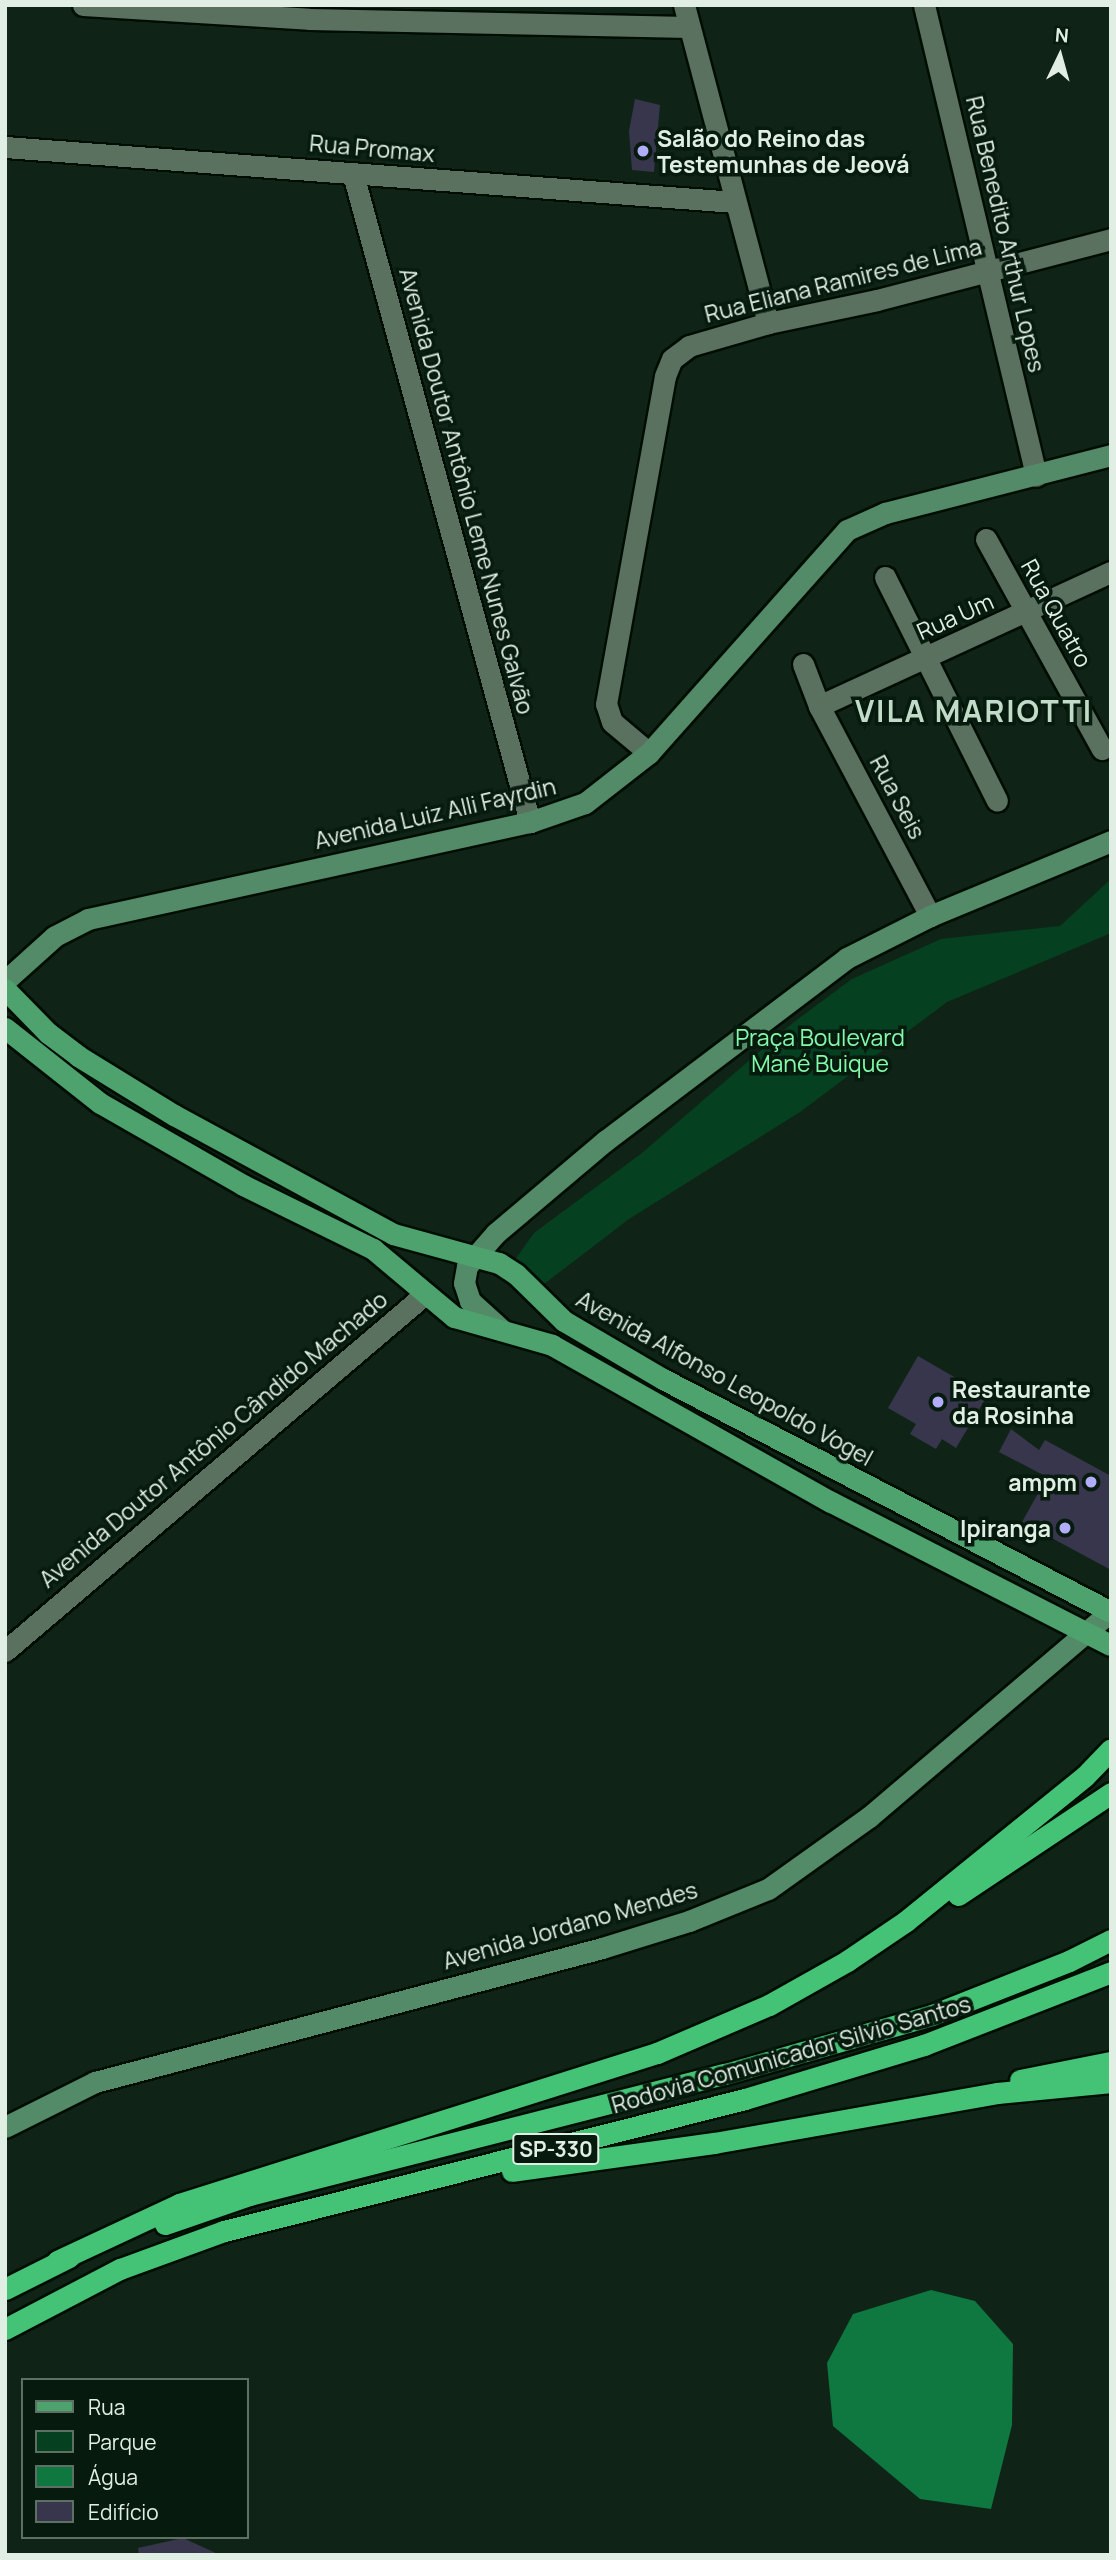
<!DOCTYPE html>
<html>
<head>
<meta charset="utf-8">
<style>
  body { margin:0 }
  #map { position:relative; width:1116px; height:2560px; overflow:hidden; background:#0f2416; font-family:Manrope,sans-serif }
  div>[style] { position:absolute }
  .green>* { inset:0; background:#054121 }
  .water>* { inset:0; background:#0f7740 }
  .building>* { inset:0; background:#38364c }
  .roads { filter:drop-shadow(2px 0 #000d03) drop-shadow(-2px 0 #000d03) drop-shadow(0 2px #000d03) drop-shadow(0 -2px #000d03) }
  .street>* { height:21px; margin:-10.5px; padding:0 10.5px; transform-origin:10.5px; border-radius:10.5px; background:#5a7160 }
  .secondary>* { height:21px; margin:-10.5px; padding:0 10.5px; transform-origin:10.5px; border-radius:10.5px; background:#538a67 }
  .primary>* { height:21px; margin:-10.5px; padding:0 10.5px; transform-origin:10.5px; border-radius:10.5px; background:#4da26e }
  .highway>* { height:21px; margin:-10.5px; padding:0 10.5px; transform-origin:10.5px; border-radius:10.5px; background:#44c377 }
  .dots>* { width:19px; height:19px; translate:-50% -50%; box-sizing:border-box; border:4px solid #061b0d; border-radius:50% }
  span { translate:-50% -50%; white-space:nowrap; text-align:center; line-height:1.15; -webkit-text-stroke:7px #061b0d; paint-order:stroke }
  .shield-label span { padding:2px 5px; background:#061b0d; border:2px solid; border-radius:5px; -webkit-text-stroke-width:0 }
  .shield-label { font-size:21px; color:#e1eee4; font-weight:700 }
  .poi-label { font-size:23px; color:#e1eee4; font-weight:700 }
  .left { translate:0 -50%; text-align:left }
  .right { translate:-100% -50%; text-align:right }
  .street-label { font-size:23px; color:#e1eee4 }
  .park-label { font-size:23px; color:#83f9ac }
  .district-label { font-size:30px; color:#c1dbc8; font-weight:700; letter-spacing:2px }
  .frame { position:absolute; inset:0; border:7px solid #e1eee4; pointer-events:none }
  .legend { position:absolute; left:21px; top:2378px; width:228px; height:161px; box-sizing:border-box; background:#061b0d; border:2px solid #5e6f63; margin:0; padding:9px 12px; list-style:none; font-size:21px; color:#e1eee4 }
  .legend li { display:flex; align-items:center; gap:14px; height:35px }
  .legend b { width:35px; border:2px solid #5e6f63 }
  .north { position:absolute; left:1025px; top:21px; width:70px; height:70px; -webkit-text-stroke:5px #061b0d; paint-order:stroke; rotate:5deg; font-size:19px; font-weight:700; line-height:28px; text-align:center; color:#e1eee4 }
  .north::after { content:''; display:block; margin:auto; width:24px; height:32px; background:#e1eee4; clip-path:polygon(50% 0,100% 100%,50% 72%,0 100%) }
</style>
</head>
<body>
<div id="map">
  <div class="green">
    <i style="clip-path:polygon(1111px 879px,1111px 933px,947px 1002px,800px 1112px,629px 1219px,544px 1284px,520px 1279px,512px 1264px,534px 1233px,642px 1153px,794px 1022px,852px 979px,941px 939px,1060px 926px)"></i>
  </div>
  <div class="water">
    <i style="clip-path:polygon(931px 2290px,975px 2301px,1013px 2344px,1012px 2425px,991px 2509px,920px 2499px,833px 2426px,827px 2363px,853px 2314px)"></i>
  </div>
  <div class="building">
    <i style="clip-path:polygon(635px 99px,660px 105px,654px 172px,632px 170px,629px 131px)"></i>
    <i style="clip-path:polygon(918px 1356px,987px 1396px,956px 1448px,942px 1439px,936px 1449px,910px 1434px,916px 1424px,888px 1408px)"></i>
    <i style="clip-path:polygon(1011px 1429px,1039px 1450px,1045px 1440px,1111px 1476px,1111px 1570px,1022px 1522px,1047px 1477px,999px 1452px)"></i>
    <i style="clip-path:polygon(183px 2538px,220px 2555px,139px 2555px,138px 2548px)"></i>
  </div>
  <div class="roads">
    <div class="street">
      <i style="left:83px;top:5px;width:226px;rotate:3.5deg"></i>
      <i style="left:309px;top:19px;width:380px;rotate:1.2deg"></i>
      <i style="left:684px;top:5px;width:329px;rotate:75.2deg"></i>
      <i style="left:924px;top:5px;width:484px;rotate:76.6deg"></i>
      <i style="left:5px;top:147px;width:731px;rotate:4.31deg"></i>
      <i style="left:353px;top:174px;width:672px;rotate:74.72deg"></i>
      <i style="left:986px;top:539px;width:240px;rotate:61.1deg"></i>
      <i style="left:885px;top:577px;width:250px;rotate:63.4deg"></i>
      <i style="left:803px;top:664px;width:45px;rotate:69.1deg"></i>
      <i style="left:819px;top:706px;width:238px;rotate:62.1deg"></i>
      <i style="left:819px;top:706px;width:321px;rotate:-24.7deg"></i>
      <i style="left:649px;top:753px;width:48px;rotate:-140deg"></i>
      <i style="left:612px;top:722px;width:19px;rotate:-108deg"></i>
      <i style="left:606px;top:704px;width:333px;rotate:-79.8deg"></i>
      <i style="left:665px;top:376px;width:18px;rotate:-68deg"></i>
      <i style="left:672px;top:359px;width:21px;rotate:-37deg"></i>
      <i style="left:689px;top:346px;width:82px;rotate:-16.2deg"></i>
      <i style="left:768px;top:323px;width:111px;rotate:-11.9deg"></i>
      <i style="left:877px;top:300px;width:242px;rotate:-14.6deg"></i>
      <i style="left:5px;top:1651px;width:550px;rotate:-40.35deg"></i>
    </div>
    <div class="secondary">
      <i style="left:5px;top:981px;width:67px;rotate:-42deg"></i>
      <i style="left:55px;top:936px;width:37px;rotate:-27deg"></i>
      <i style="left:88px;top:919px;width:453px;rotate:-12.4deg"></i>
      <i style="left:530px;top:822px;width:58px;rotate:-19.1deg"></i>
      <i style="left:585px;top:803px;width:81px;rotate:-38deg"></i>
      <i style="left:649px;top:753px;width:298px;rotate:-48.4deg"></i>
      <i style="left:847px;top:530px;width:42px;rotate:-24.1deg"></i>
      <i style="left:885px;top:513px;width:233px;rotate:-14.4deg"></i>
      <i style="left:501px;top:1329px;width:42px;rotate:-137.9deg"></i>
      <i style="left:470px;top:1301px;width:19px;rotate:-108deg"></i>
      <i style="left:464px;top:1283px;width:17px;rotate:-80deg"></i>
      <i style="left:467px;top:1266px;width:44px;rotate:-48.7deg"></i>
      <i style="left:496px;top:1233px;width:143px;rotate:-40.2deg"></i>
      <i style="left:605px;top:1141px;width:303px;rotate:-37.1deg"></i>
      <i style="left:847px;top:958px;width:93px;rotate:-26.8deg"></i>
      <i style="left:930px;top:916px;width:196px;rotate:-22.5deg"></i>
      <i style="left:5px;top:2127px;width:101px;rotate:-26.6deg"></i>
      <i style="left:95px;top:2082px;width:524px;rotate:-14.8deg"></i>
      <i style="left:602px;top:1948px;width:91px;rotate:-17.2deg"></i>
      <i style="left:689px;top:1921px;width:85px;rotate:-22.1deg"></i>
      <i style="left:768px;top:1889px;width:124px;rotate:-35.5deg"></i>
      <i style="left:869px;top:1817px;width:318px;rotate:-40.4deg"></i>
    </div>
    <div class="primary">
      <i style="left:5px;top:989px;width:62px;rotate:45.7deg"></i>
      <i style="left:48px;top:1033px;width:38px;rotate:37deg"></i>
      <i style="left:78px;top:1056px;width:113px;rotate:31.6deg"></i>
      <i style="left:174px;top:1115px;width:249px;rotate:28.5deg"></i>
      <i style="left:393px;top:1234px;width:110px;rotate:15.3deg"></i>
      <i style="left:499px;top:1263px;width:20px;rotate:33deg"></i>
      <i style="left:516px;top:1274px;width:67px;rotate:44.4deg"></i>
      <i style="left:564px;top:1321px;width:115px;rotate:30.4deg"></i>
      <i style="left:663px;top:1379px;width:505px;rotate:27.48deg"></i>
      <i style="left:5px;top:1028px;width:121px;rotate:38.3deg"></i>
      <i style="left:100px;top:1103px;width:165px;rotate:29.8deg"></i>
      <i style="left:243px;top:1185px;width:145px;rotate:26.2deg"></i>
      <i style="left:373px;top:1249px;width:106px;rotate:40deg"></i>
      <i style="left:454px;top:1317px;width:102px;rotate:15.9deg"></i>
      <i style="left:552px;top:1345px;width:320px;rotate:29.4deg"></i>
      <i style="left:831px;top:1502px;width:314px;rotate:27.1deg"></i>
    </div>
    <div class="highway">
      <i style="left:958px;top:1895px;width:184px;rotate:-33.7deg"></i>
      <i style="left:1020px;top:2080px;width:93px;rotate:-11.2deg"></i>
      <i style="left:512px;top:2171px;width:204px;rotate:-7.9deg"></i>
      <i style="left:714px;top:2143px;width:287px;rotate:-10deg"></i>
      <i style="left:997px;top:2093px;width:115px;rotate:-5.5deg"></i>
      <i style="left:165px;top:2224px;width:89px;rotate:-19deg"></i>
      <i style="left:249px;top:2195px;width:491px;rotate:-14.3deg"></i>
      <i style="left:725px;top:2074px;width:215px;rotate:-15.9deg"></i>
      <i style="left:932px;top:2015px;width:147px;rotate:-21.5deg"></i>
      <i style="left:1069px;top:1961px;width:47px;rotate:-26.6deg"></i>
      <i style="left:57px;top:2261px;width:135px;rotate:-25deg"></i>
      <i style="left:179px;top:2204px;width:501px;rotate:-17.53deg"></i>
      <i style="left:657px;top:2053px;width:122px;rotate:-23.2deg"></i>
      <i style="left:769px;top:2005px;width:90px;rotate:-29.4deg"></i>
      <i style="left:847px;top:1961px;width:71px;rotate:-34.1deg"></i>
      <i style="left:906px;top:1921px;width:230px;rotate:-39deg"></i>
      <i style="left:1085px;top:1776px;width:37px;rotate:-46deg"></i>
      <i style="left:5px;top:2289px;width:72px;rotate:-26.6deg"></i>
      <i style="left:5px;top:2329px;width:130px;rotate:-27.6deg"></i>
      <i style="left:120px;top:2269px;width:111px;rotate:-20.1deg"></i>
      <i style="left:224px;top:2231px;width:537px;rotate:-14.22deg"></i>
      <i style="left:745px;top:2099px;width:187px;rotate:-16.8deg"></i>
      <i style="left:924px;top:2045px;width:201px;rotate:-21.3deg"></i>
    </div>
  </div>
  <div class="dots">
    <i style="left:643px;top:151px;background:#b2adf9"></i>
    <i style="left:938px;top:1402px;background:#b2adf9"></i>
    <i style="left:1091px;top:1482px;background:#b2adf9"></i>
    <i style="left:1065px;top:1528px;background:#b2adf9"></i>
  </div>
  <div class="shield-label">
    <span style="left:556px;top:2149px">SP-330</span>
  </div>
  <div class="poi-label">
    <span class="left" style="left:657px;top:151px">Salão do Reino das<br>Testemunhas de Jeová</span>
    <span class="left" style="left:952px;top:1402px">Restaurante<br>da Rosinha</span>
    <span class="right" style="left:1077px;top:1482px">ampm</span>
    <span class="right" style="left:1051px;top:1528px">Ipiranga</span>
  </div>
  <div class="street-label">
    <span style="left:372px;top:148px;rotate:5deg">Rua Promax</span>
    <span style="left:1006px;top:234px;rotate:77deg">Rua Benedito Arthur Lopes</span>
    <span style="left:843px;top:280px;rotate:-14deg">Rua Eliana Ramires de Lima</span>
    <span style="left:467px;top:491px;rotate:75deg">Avenida Doutor Antônio Leme Nunes Galvão</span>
    <span style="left:1057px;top:613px;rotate:61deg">Rua Quatro</span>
    <span style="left:955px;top:616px;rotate:-24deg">Rua Um</span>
    <span style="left:898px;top:797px;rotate:62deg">Rua Seis</span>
    <span style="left:435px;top:813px;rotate:-13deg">Avenida Luiz Alli Fayrdin</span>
    <span style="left:725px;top:1378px;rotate:29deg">Avenida Alfonso Leopoldo Vogel</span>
    <span style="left:213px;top:1439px;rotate:-40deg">Avenida Doutor Antônio Cândido Machado</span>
    <span style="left:570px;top:1925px;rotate:-16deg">Avenida Jordano Mendes</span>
    <span style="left:791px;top:2054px;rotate:-16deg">Rodovia Comunicador Silvio Santos</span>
  </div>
  <div class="park-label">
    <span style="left:820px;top:1050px">Praça Boulevard<br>Mané Buique</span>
  </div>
  <div class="district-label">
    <span style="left:974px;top:711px">VILA MARIOTTI</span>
  </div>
  <div class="frame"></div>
  <ul class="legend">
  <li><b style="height:9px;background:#4da26e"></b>Rua</li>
  <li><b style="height:19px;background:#054121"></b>Parque</li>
  <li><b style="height:19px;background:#0f7740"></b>Água</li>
  <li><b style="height:19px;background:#38364c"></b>Edifício</li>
  </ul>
  <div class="north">N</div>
</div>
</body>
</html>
